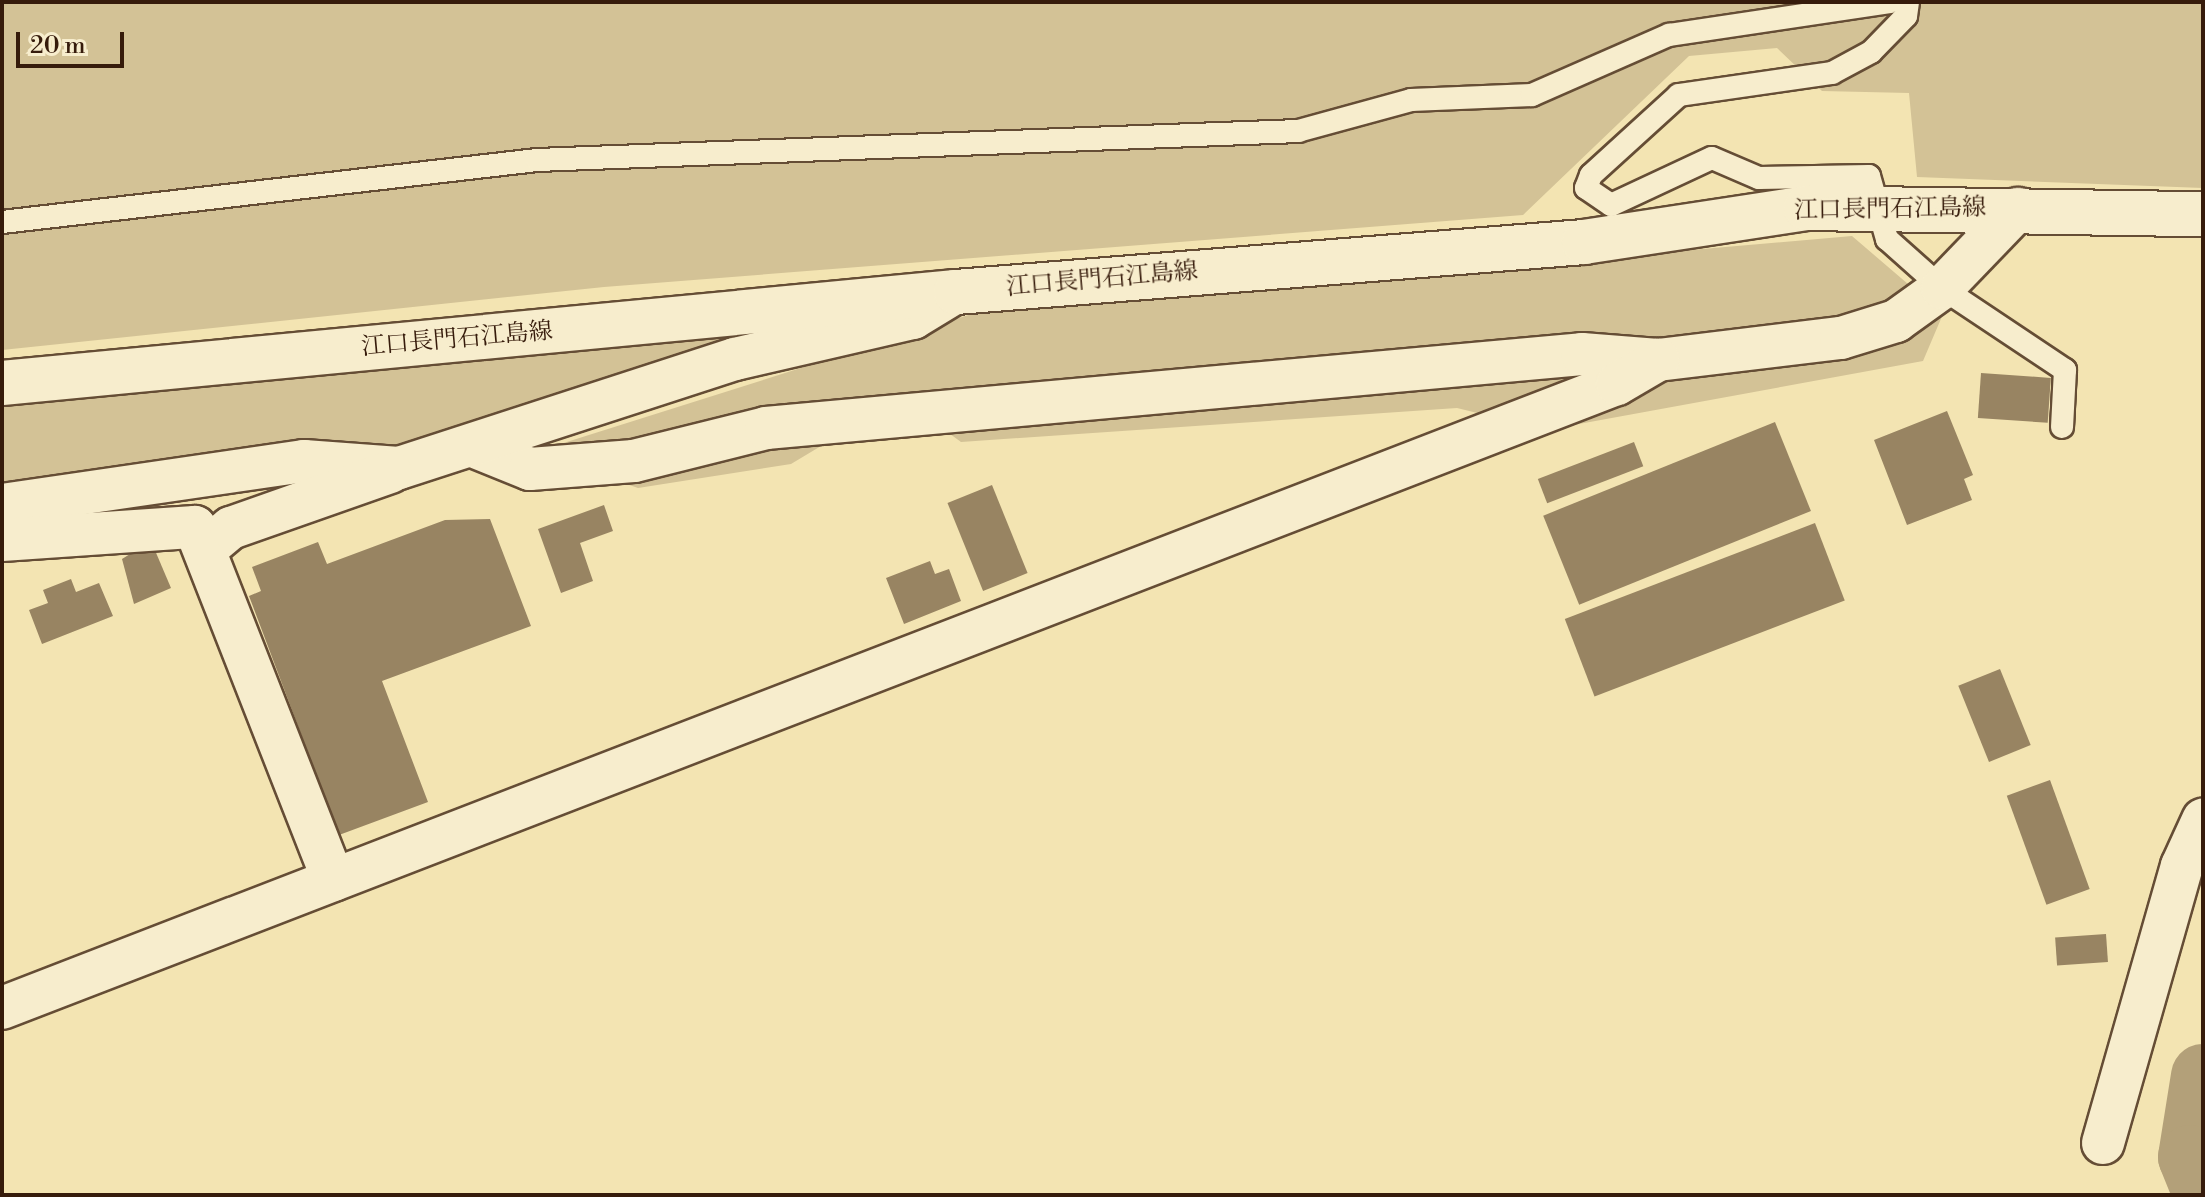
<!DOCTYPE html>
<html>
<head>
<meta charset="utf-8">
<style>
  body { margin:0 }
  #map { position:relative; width:2205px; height:1197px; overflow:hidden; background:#f3e4b2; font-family:"Libre Bodoni","Noto Serif JP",serif }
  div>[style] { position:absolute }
  .green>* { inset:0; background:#d3c296 }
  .river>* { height:64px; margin:-32px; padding:0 32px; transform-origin:32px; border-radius:32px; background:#b3a079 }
  .building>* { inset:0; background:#988462; transform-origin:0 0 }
  .roads { filter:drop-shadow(2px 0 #654d35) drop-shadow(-2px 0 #654d35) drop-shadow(0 2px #654d35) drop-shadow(0 -2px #654d35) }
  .lane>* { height:22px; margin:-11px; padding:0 11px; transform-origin:11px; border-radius:11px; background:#f7edcd }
  .street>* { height:42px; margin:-21px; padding:0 21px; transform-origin:21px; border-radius:21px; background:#f7edcd }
  .secondary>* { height:44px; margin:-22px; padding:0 22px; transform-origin:22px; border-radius:22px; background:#f7edcd }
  span { translate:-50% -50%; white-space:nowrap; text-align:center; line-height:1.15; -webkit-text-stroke:6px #f7edcd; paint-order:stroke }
  .street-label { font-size:24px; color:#361b0b }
  .frame { position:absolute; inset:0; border:4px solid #361b0b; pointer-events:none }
  .scale { position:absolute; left:16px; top:32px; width:108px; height:36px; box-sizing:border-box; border:4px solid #361b0b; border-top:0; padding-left:10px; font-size:24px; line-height:28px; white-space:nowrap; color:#361b0b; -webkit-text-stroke:6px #f7edcd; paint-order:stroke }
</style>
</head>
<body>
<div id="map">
  <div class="green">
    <i style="clip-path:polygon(2px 2px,2203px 2px,2203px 188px,1917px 177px,1909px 93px,1822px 91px,1777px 48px,1689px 56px,1523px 215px,604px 287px,2px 350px)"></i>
    <i style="clip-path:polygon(1852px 236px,1943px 314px,1923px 361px,1546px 430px,1457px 408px,961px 442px,901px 398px,791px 464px,638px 488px,535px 452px,978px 312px)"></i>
    <i style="clip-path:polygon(779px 333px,312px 482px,2px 526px,2px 406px)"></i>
  </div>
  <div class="river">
    <i style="left:2203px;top:1076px;width:82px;rotate:99.1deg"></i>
    <i style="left:2190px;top:1157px;width:35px;rotate:68deg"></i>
  </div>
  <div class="building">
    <i style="left:1981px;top:373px;width:70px;height:45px;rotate:4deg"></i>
    <i style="clip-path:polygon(1947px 411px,1973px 475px,1964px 479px,1972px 500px,1907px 525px,1874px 440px)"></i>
    <i style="left:1775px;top:422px;width:96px;height:250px;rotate:68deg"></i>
    <i style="left:1634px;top:442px;width:26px;height:103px;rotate:69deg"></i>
    <i style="left:992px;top:485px;width:95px;height:48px;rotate:68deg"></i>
    <i style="clip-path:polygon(604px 505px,613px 531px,580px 543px,593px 581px,561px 593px,538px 529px)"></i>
    <i style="clip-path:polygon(490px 519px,531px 626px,382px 681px,428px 802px,339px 835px,249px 596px,261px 591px,252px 567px,318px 542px,327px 564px,445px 520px)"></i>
    <i style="left:1815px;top:523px;width:83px;height:268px;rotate:69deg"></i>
    <i style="clip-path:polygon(151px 541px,171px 588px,134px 604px,122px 559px)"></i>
    <i style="clip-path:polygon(930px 561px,935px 574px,949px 569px,961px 601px,904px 624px,886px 578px)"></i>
    <i style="clip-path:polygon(71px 579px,76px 592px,99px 583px,113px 616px,42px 644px,29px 610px,48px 603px,43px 590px)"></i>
    <i style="left:2000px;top:669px;width:82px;height:45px;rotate:68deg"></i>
    <i style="left:2050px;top:780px;width:116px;height:46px;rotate:70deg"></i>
    <i style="left:2106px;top:934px;width:28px;height:51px;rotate:86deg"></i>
  </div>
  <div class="roads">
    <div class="lane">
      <i style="left:1908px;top:2px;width:14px;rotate:98deg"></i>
      <i style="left:1906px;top:16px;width:50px;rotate:134.2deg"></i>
      <i style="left:1871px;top:52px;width:44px;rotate:151.7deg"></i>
      <i style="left:1832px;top:73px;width:155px;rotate:171.8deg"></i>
      <i style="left:1679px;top:95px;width:119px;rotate:137.7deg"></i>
      <i style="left:1591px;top:175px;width:14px;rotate:111deg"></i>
      <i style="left:1586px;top:188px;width:30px;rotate:34deg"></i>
      <i style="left:1611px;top:205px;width:111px;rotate:-25deg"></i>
      <i style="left:1712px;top:158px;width:51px;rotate:23.1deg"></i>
      <i style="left:1759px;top:178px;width:110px;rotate:-1deg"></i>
      <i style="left:1869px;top:176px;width:66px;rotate:74.1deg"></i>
      <i style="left:1887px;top:239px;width:74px;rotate:41.7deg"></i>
      <i style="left:1942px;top:288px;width:148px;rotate:33.7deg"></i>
      <i style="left:2065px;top:370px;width:57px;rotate:93deg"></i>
      <i style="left:2px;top:222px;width:539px;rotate:-6.61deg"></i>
      <i style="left:537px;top:160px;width:762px;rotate:-2.18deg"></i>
      <i style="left:1298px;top:131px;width:117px;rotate:-15.3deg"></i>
      <i style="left:1411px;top:100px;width:121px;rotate:-2.4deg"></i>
      <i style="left:1532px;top:95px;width:150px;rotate:-23.7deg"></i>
      <i style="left:1669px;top:35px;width:224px;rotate:-8.5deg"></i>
    </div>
    <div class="street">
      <i style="left:478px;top:448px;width:56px;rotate:22deg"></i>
      <i style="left:530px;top:469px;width:104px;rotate:-4.4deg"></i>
      <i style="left:634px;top:461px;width:136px;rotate:-14deg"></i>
      <i style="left:766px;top:428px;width:819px;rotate:-5.18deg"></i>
      <i style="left:1582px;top:354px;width:76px;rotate:4.5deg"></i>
      <i style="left:1658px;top:360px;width:184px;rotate:-6.9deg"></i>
      <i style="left:1841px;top:338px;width:58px;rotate:-17.2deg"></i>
      <i style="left:1896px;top:321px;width:57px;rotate:-35.7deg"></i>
      <i style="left:1942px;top:288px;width:110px;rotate:-46.1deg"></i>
      <i style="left:2px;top:505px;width:305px;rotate:-8.3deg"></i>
      <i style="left:304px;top:461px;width:95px;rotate:4.2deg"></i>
      <i style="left:399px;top:468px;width:353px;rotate:-18deg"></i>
      <i style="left:735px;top:359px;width:183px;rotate:-13deg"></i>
      <i style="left:913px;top:318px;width:50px;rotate:-31.2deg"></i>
      <i style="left:2px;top:540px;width:193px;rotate:-3.9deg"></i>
      <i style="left:195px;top:527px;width:379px;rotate:68.6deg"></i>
      <i style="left:208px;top:547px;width:30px;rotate:-40deg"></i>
      <i style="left:231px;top:528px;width:169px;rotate:-19.4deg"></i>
      <i style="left:2px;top:1008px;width:1731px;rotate:-21.13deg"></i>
      <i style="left:1617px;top:384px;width:48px;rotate:-30.3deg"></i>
      <i style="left:2103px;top:1143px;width:288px;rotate:-74.1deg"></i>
      <i style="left:2182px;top:866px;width:51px;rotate:-65.5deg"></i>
    </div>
    <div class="secondary">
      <i style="left:2px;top:383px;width:958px;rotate:-5.45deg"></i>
      <i style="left:956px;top:292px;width:630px;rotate:-4.55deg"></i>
      <i style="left:1584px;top:242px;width:225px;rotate:-8.7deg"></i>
      <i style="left:1806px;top:208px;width:397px;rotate:0.9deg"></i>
    </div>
  </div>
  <div class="street-label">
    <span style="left:1890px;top:210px;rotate:-1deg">江口長門石江島線</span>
    <span style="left:1102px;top:280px;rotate:-5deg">江口長門石江島線</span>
    <span style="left:457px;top:340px;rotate:-5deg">江口長門石江島線</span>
  </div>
  <div class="frame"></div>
  <div class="scale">20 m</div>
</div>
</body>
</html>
